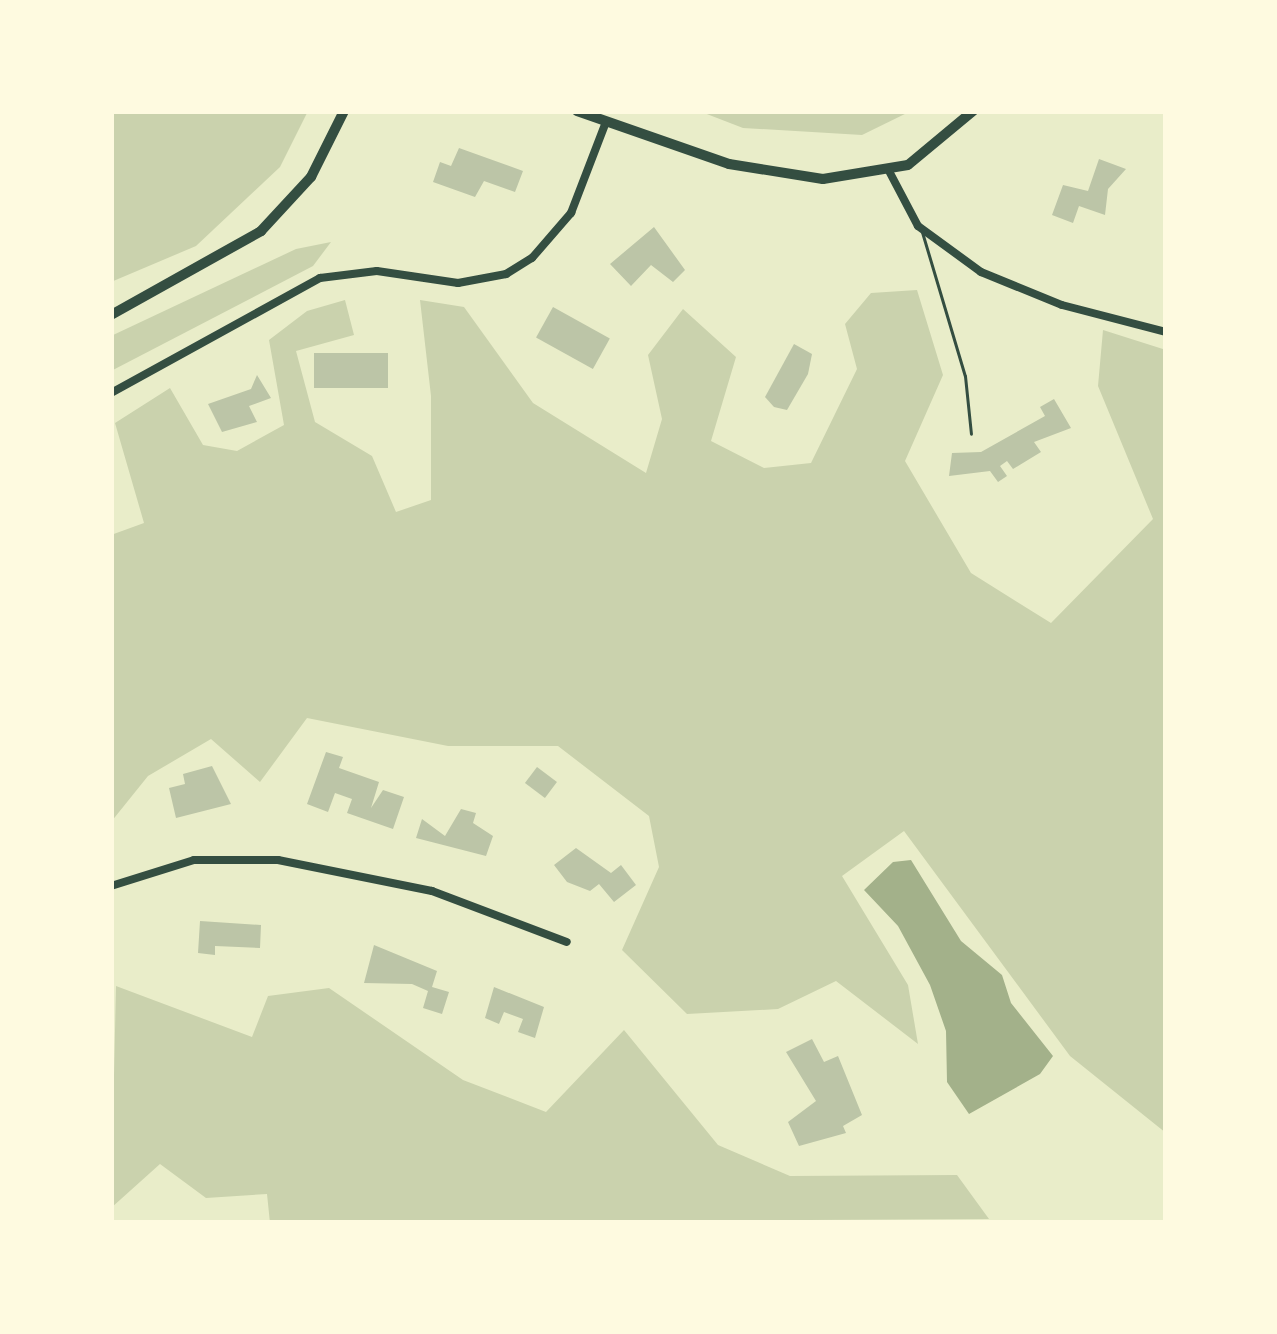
<!DOCTYPE html>
<html>
<head>
<meta charset="utf-8">
<style>
  body { margin:0 }
  #map { position:relative; width:1277px; height:1334px; overflow:hidden; background:#e9edc9; font-family:"DejaVu Sans",sans-serif }
  div>[style] { position:absolute }
  .green>* { inset:0; background:#cad2ad }
  .water>* { inset:0; background:#a3b18a }
  .building>* { inset:0; background:#bcc5a7; transform-origin:0 0 }
  .service>* { height:3px; margin:-1.5px; padding:0 1.5px; transform-origin:1.5px; border-radius:1.5px; background:#344e41 }
  .minor>* { height:8px; margin:-4px; padding:0 4px; transform-origin:4px; border-radius:4px; background:#344e41 }
  .secondary>* { height:10px; margin:-5px; padding:0 5px; transform-origin:5px; border-radius:5px; background:#344e41 }
  span { translate:-50% -50%; white-space:nowrap; text-align:center; line-height:1.15; -webkit-text-stroke:12px #fefae0; paint-order:stroke }
  .frame { position:absolute; inset:0; border:114px solid #fefae0; pointer-events:none }
</style>
</head>
<body>
<div id="map">
  <div class="green">
    <i style="clip-path:polygon(111px 111px,308px 111px,280px 167px,196px 246px,111px 282px)"></i>
    <i style="clip-path:polygon(699px 111px,911px 111px,862px 135px,743px 128px)"></i>
    <i style="clip-path:polygon(331px 242px,313px 266px,111px 371px,111px 336px,296px 249px)"></i>
    <i style="clip-path:polygon(917px 290px,943px 375px,905px 461px,971px 573px,1051px 623px,1153px 519px,1098px 386px,1103px 330px,1166px 350px,1166px 1133px,1070px 1056px,904px 831px,842px 876px,908px 985px,918px 1044px,836px 981px,778px 1009px,687px 1014px,622px 950px,659px 867px,649px 816px,558px 746px,448px 746px,307px 718px,260px 782px,211px 739px,148px 776px,111px 822px,111px 535px,144px 523px,115px 423px,170px 388px,203px 445px,237px 451px,284px 425px,269px 340px,307px 311px,345px 300px,354px 335px,296px 351px,315px 422px,372px 456px,396px 512px,431px 500px,431px 396px,420px 300px,464px 307px,533px 403px,646px 473px,662px 419px,648px 355px,683px 309px,736px 357px,711px 441px,764px 468px,811px 463px,857px 369px,845px 324px,871px 293px)"></i>
    <i style="clip-path:polygon(116px 986px,252px 1037px,268px 996px,329px 988px,463px 1080px,546px 1112px,624px 1030px,718px 1145px,790px 1176px,957px 1175px,989px 1219px,270px 1223px,267px 1194px,206px 1198px,160px 1164px,111px 1208px)"></i>
  </div>
  <div class="water">
    <i style="clip-path:polygon(911px 860px,961px 941px,1002px 975px,1011px 1003px,1053px 1056px,1040px 1074px,969px 1114px,947px 1082px,946px 1031px,930px 985px,898px 926px,864px 890px,893px 862px)"></i>
  </div>
  <div class="building">
    <i style="clip-path:polygon(459px 148px,523px 171px,515px 192px,484px 181px,475px 197px,433px 182px,440px 162px,451px 166px)"></i>
    <i style="clip-path:polygon(1099px 159px,1126px 169px,1108px 189px,1105px 215px,1079px 206px,1073px 223px,1052px 215px,1063px 185px,1088px 191px)"></i>
    <i style="clip-path:polygon(654px 227px,685px 270px,673px 282px,651px 265px,631px 286px,610px 264px)"></i>
    <i style="left:553px;top:307px;width:65px;height:35px;rotate:29deg"></i>
    <i style="clip-path:polygon(794px 344px,812px 354px,808px 374px,787px 410px,774px 407px,765px 397px)"></i>
    <i style="left:388px;top:353px;width:35px;height:74px;rotate:90deg"></i>
    <i style="clip-path:polygon(257px 375px,271px 398px,249px 406px,257px 422px,222px 432px,208px 404px,251px 389px)"></i>
    <i style="clip-path:polygon(1054px 399px,1071px 428px,1034px 442px,1041px 452px,1013px 469px,1007px 461px,1000px 466px,1007px 476px,998px 482px,990px 471px,949px 476px,952px 453px,981px 452px,1045px 416px,1040px 407px)"></i>
    <i style="clip-path:polygon(326px 752px,343px 757px,339px 768px,379px 782px,371px 808px,383px 790px,404px 797px,393px 829px,347px 813px,352px 799px,335px 793px,328px 812px,307px 804px)"></i>
    <i style="clip-path:polygon(212px 766px,231px 804px,176px 818px,169px 788px,185px 784px,183px 774px)"></i>
    <i style="left:537px;top:767px;width:25px;height:20px;rotate:37deg"></i>
    <i style="clip-path:polygon(461px 809px,476px 813px,473px 823px,493px 836px,486px 856px,416px 838px,422px 819px,445px 836px)"></i>
    <i style="clip-path:polygon(576px 848px,611px 873px,621px 865px,636px 885px,614px 902px,599px 884px,590px 891px,567px 882px,554px 865px)"></i>
    <i style="clip-path:polygon(200px 921px,261px 925px,260px 948px,215px 946px,215px 955px,198px 953px)"></i>
    <i style="clip-path:polygon(374px 945px,437px 971px,432px 987px,449px 992px,442px 1014px,423px 1008px,428px 991px,412px 984px,364px 983px)"></i>
    <i style="clip-path:polygon(494px 987px,544px 1007px,535px 1038px,518px 1032px,523px 1019px,504px 1012px,499px 1024px,485px 1018px)"></i>
    <i style="clip-path:polygon(812px 1039px,824px 1062px,838px 1056px,862px 1115px,843px 1126px,846px 1133px,799px 1146px,788px 1122px,816px 1101px,786px 1052px)"></i>
  </div>
  <div class="service">
    <i style="left:922px;top:232px;width:150px;rotate:73.4deg"></i>
    <i style="left:965px;top:376px;width:58px;rotate:84.1deg"></i>
  </div>
  <div class="minor">
    <i style="left:889px;top:171px;width:62px;rotate:62.2deg"></i>
    <i style="left:918px;top:226px;width:78px;rotate:36.1deg"></i>
    <i style="left:981px;top:272px;width:87px;rotate:22.2deg"></i>
    <i style="left:1062px;top:305px;width:107px;rotate:14.6deg"></i>
    <i style="left:111px;top:393px;width:239px;rotate:-28.8deg"></i>
    <i style="left:320px;top:278px;width:57px;rotate:-7deg"></i>
    <i style="left:377px;top:271px;width:82px;rotate:8.4deg"></i>
    <i style="left:458px;top:283px;width:49px;rotate:-10.6deg"></i>
    <i style="left:506px;top:274px;width:31px;rotate:-32deg"></i>
    <i style="left:532px;top:258px;width:60px;rotate:-49.1deg"></i>
    <i style="left:571px;top:213px;width:97px;rotate:-69deg"></i>
    <i style="left:111px;top:886px;width:87px;rotate:-17.4deg"></i>
    <i style="left:194px;top:860px;width:84px"></i>
    <i style="left:278px;top:860px;width:157px;rotate:11.4deg"></i>
    <i style="left:432px;top:891px;width:144px;rotate:20.7deg"></i>
  </div>
  <div class="secondary">
    <i style="left:577px;top:111px;width:161px;rotate:19.2deg"></i>
    <i style="left:729px;top:164px;width:95px;rotate:9.1deg"></i>
    <i style="left:823px;top:179px;width:86px;rotate:-9.4deg"></i>
    <i style="left:908px;top:165px;width:85px;rotate:-39.7deg"></i>
    <i style="left:111px;top:315px;width:172px;rotate:-29.2deg"></i>
    <i style="left:261px;top:231px;width:74px;rotate:-47.2deg"></i>
    <i style="left:311px;top:177px;width:74px;rotate:-63.4deg"></i>
  </div>
  <div class="frame"></div>
</div>
</body>
</html>
